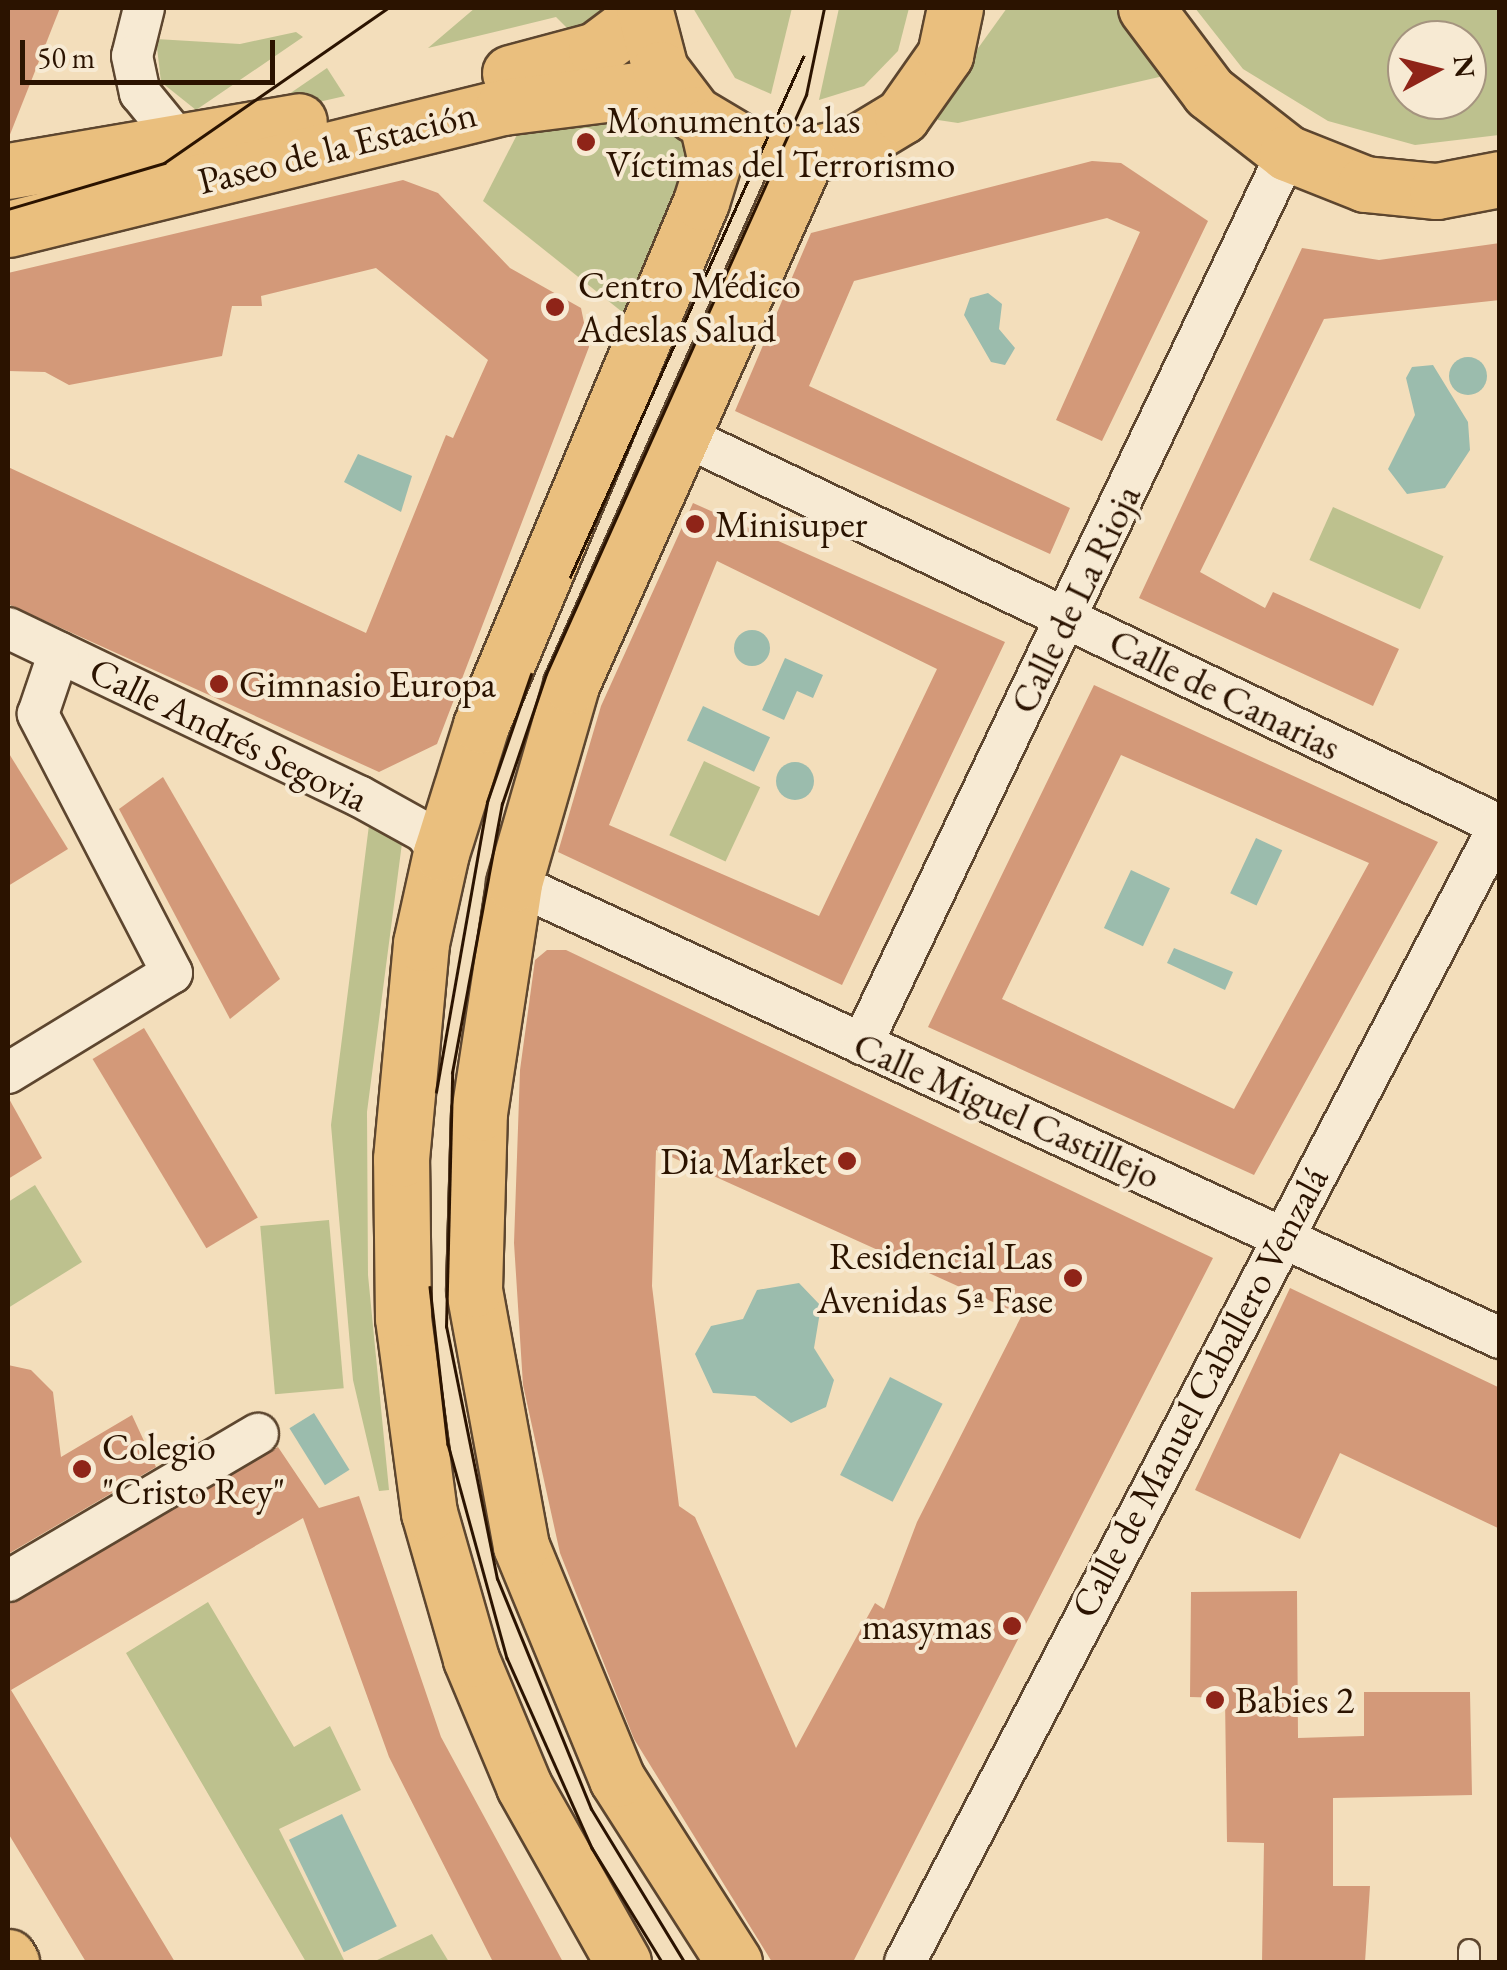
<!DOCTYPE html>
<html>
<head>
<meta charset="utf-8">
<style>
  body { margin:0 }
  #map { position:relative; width:1507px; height:1970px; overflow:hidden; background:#f3debb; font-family:"EB Garamond",serif }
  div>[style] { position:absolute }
  .green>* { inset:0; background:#bdc18e; transform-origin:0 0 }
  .water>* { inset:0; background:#9bbcad; transform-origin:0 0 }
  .round { border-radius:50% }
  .building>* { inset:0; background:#d39979; transform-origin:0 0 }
  .roads { filter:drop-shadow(2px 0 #5d462f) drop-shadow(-2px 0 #5d462f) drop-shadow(0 2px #5d462f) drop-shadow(0 -2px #5d462f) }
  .service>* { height:20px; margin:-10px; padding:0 10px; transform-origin:10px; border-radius:10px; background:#f7ead3 }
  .minor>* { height:40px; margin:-20px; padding:0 20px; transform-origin:20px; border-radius:20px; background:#f7ead3 }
  .primary>* { height:55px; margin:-27.5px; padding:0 27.5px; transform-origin:27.5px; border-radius:27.5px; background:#eabf7e }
  .trunk>* { height:55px; margin:-27.5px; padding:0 27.5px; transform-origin:27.5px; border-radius:27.5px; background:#eabf7e }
  .tram>* { height:2.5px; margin:-1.25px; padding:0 1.25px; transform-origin:1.25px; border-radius:1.25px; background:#2b1300 }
  .dots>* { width:28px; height:28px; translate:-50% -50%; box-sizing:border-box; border:5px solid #f7ead3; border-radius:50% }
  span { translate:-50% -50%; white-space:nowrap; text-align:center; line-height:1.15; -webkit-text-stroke:8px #f7ead3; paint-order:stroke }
  .poi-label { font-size:38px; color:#2b1300 }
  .left { translate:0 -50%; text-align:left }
  .right { translate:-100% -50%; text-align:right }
  .street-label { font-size:38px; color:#2b1300 }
  .frame { position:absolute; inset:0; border:10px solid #2b1300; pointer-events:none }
  .north { position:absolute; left:1387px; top:20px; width:100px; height:100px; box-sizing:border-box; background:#f7ead3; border:2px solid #a5947f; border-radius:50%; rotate:83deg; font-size:28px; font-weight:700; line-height:40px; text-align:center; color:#2b1300 }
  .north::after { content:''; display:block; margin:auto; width:35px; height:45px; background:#8f2418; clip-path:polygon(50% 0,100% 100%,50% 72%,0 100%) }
  .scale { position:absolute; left:20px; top:40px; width:255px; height:45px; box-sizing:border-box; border:5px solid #2b1300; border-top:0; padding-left:12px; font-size:30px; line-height:35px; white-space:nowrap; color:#2b1300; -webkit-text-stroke:8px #f7ead3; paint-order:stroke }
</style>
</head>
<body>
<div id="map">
  <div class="green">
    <i style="clip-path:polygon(475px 8px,617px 8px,574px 35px,556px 17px,428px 48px)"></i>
    <i style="clip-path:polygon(693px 8px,792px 8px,771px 94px,735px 78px)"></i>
    <i style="clip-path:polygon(839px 8px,909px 8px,898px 51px,864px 86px,819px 100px)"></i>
    <i style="clip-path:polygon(1007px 8px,1118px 8px,1168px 75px,958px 123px,938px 120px,935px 108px)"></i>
    <i style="clip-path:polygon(evenodd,1195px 8px,1499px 8px,1499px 135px,1415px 145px,1328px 121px,1243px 69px,1195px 8px,1407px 40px,1467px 40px,1467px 100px,1407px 100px,1407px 40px)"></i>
    <i style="clip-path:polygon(296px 32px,303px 37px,196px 110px,161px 82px,156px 39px,240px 44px)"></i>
    <i style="clip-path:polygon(327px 68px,345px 96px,257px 116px)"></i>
    <i style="clip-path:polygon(673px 109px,696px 150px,626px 315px,483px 201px,524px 121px)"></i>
    <i style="left:1333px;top:507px;width:121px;height:58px;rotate:24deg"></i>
    <i style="left:704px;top:761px;width:62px;height:82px;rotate:25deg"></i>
    <i style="clip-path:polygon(369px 825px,402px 843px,367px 1112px,368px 1275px,389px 1490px,379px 1491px,353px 1380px,331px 1125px)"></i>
    <i style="clip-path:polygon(35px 1185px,82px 1262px,8px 1308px,8px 1202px)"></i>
    <i style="left:329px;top:1220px;width:169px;height:69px;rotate:85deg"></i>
    <i style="clip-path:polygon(208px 1602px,294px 1747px,330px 1726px,361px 1790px,279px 1829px,345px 1962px,306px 1962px,126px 1653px)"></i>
    <i style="clip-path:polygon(432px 1934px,449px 1962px,373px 1962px)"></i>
  </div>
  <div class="water">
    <i style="clip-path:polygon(988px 293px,1002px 304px,999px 329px,1015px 348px,1005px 365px,991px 362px,964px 315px,970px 298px)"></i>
    <i class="round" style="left:1449px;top:357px;width:38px;height:38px"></i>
    <i style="clip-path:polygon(1433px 365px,1468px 422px,1470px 450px,1445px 488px,1407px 494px,1388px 469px,1415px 415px,1406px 378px,1412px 367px)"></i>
    <i style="clip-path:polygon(358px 454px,412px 476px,401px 512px,344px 482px)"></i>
    <i class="round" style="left:734px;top:630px;width:36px;height:36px"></i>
    <i style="clip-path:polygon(785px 658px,823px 675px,813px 698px,797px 691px,784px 720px,762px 710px)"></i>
    <i style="left:703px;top:706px;width:74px;height:38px;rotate:25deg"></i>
    <i class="round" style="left:776px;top:762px;width:38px;height:38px"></i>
    <i style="left:1256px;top:838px;width:29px;height:61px;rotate:25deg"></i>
    <i style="left:1131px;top:870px;width:43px;height:64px;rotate:25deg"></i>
    <i style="clip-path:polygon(1174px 948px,1233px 972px,1225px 990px,1167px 963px)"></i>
    <i style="clip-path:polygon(799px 1283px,821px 1306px,814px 1348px,834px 1380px,826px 1407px,791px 1423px,755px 1396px,713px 1393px,695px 1354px,711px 1326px,743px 1319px,757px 1290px)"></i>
    <i style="left:890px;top:1377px;width:59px;height:110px;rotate:27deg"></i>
    <i style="left:314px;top:1413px;width:67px;height:29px;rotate:58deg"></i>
    <i style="left:342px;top:1814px;width:125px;height:59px;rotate:64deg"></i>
  </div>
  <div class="building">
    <i style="clip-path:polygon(8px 8px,60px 8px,9px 137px,8px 136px)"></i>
    <i style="clip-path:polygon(1092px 161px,1121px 163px,1208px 221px,1102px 441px,1056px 420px,1140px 232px,1107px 218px,854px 281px,809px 386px,1070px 508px,1050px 554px,735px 411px,811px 233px)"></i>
    <i style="clip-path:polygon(403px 180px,438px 193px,510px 268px,581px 308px,589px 347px,437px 744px,379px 772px,8px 604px,8px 467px,366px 633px,446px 435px,453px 438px,488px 360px,376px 268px,261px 296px,262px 306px,232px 306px,222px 356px,69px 385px,45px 372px,8px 371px,8px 273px)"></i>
    <i style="clip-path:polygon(1500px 243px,1500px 300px,1324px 319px,1200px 572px,1265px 608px,1273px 592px,1399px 649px,1373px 706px,1139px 598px,1302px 248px,1379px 260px)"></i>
    <i style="clip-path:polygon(evenodd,693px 503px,1005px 642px,842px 985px,558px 852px,601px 706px,693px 503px,717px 561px,937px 669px,819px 916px,609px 825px,717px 561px)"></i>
    <i style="clip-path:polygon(evenodd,1094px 685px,1438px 842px,1254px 1175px,928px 1027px,1094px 685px,1121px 755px,1369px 863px,1234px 1109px,1002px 999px,1121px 755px)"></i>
    <i style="clip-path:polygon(8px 752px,68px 849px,8px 886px)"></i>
    <i style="clip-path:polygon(163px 777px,280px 979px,230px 1019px,119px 809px)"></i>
    <i style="clip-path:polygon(evenodd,547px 950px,566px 950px,1213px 1258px,853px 1962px,772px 1962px,634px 1739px,560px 1553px,523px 1385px,514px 1243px,520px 1070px,535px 960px,547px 950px,656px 1150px,1022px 1315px,917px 1522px,884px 1609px,875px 1603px,796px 1748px,695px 1517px,679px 1506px,652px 1286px,656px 1150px)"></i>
    <i style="left:144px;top:1028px;width:221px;height:60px;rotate:59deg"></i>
    <i style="clip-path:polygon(8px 1097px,42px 1158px,8px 1179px)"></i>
    <i style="clip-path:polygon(1290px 1288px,1500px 1388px,1500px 1529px,1340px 1453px,1300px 1539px,1195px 1490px)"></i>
    <i style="clip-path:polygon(8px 1365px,31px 1370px,53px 1392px,61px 1457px,132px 1415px,156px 1467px,8px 1554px)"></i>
    <i style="clip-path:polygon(278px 1447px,319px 1508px,359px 1496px,441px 1737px,563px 1962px,493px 1962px,389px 1757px,303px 1518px,11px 1690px,175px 1962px,86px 1962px,8px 1833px,8px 1605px)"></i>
    <i style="clip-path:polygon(1297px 1591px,1298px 1738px,1364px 1736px,1364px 1692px,1470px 1692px,1472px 1795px,1333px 1798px,1333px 1886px,1370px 1886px,1365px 1962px,1262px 1962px,1264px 1843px,1227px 1842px,1225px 1698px,1190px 1697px,1191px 1592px)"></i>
  </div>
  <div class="roads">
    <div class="service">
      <i style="left:1469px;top:1950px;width:12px;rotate:90deg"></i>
    </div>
    <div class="minor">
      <i style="left:144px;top:8px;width:49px;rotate:104deg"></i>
      <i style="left:132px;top:56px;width:38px;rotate:78deg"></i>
      <i style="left:140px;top:93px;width:55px;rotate:50.9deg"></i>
      <i style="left:680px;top:434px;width:908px;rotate:25.52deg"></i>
      <i style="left:8px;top:628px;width:389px;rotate:25.6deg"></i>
      <i style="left:359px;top:796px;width:74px;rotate:29deg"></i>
      <i style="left:424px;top:832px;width:27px;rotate:51deg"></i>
      <i style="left:514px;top:883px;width:1086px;rotate:24.77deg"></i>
      <i style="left:862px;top:1044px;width:987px;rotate:-64.5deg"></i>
      <i style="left:8px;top:1073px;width:192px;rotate:-31.4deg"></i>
      <i style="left:172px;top:973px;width:292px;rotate:-117.4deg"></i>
      <i style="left:38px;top:714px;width:65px;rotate:-71.3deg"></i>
      <i style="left:8px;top:1581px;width:290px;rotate:-30.5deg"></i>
      <i style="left:905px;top:1962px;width:1284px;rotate:-62.4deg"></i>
    </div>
    <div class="primary">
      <i style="left:1146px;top:8px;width:105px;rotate:53.1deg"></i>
      <i style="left:1209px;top:92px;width:99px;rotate:38deg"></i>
      <i style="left:1287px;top:153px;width:84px;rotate:21.7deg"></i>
      <i style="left:1365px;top:184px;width:72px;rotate:5.6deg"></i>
      <i style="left:1437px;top:191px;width:64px;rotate:-10.8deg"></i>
      <i style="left:510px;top:73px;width:89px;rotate:-15deg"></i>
      <i style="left:596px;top:50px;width:60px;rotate:-36.9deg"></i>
      <i style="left:8px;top:171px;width:295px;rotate:-9.7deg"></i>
      <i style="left:8px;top:229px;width:510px;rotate:-13.85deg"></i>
      <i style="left:503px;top:107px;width:167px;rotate:-7.2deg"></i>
      <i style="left:8px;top:1957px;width:6px;rotate:59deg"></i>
    </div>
    <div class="trunk">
      <i style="left:644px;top:8px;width:63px;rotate:75.3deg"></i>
      <i style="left:660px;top:69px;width:56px;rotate:52.9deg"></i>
      <i style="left:694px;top:114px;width:63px;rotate:30.7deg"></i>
      <i style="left:748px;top:146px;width:60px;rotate:8.7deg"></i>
      <i style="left:807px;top:155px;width:48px;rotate:-12deg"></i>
      <i style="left:854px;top:145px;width:56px;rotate:-31.1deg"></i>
      <i style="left:902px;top:116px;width:75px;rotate:-54.8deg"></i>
      <i style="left:945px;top:55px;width:48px;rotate:-78deg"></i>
      <i style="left:623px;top:1962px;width:202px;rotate:-119.4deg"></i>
      <i style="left:524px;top:1786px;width:138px;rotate:-112.7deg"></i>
      <i style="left:471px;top:1659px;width:152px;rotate:-106deg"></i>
      <i style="left:429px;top:1513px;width:197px;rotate:-97.6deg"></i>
      <i style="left:403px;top:1318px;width:159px;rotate:-90.7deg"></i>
      <i style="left:401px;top:1159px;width:217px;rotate:-84.7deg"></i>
      <i style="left:421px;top:943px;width:92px;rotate:-77.5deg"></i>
      <i style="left:441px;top:853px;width:134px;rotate:-72.6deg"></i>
      <i style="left:481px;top:725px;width:567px;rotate:-67.19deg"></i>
      <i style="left:701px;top:202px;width:47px;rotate:-72.7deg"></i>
      <i style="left:715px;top:157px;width:32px;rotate:-103deg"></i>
      <i style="left:734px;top:1962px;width:217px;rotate:-122.6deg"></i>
      <i style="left:617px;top:1779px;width:252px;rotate:-112.4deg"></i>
      <i style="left:521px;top:1546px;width:261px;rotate:-100.4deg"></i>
      <i style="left:474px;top:1289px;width:176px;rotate:-88.4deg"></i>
      <i style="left:479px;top:1113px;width:233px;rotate:-81.3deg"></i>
      <i style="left:514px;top:883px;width:206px;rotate:-73.9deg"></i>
      <i style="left:571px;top:685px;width:580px;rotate:-66deg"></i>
    </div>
  </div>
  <div class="tram">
    <i style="left:8px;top:209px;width:163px;rotate:-16.4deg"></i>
    <i style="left:164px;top:163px;width:272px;rotate:-34.7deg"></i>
    <i style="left:570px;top:577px;width:570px;rotate:-65.86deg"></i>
    <i style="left:436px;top:1092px;width:294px;rotate:-80deg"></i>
    <i style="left:487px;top:802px;width:135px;rotate:-71deg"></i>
    <i style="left:430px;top:1287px;width:158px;rotate:83.5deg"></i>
    <i style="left:448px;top:1444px;width:222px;rotate:74.6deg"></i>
    <i style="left:507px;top:1658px;width:208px;rotate:65.9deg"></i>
    <i style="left:592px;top:1848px;width:134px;rotate:58.4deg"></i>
    <i style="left:684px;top:1962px;width:179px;rotate:-121.3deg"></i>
    <i style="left:591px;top:1809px;width:248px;rotate:-112.2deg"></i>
    <i style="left:497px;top:1579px;width:257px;rotate:-101.4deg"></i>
    <i style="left:446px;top:1327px;width:254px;rotate:-88.6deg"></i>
    <i style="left:452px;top:1073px;width:274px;rotate:-79.5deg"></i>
    <i style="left:502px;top:804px;width:137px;rotate:-71.3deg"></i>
    <i style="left:546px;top:674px;width:635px;rotate:-65.82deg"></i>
    <i style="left:806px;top:95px;width:89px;rotate:-78.3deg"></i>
  </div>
  <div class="dots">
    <i style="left:586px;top:142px;background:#8f2418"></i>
    <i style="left:555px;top:307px;background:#8f2418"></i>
    <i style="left:695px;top:524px;background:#8f2418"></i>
    <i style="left:219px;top:684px;background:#8f2418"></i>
    <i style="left:847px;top:1161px;background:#8f2418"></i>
    <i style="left:1073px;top:1278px;background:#8f2418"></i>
    <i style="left:82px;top:1469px;background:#8f2418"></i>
    <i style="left:1012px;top:1626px;background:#8f2418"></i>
    <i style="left:1215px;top:1700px;background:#8f2418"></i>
  </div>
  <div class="poi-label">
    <span class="left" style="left:606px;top:142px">Monumento a las<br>Víctimas del Terrorismo</span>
    <span class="left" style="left:578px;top:307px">Centro Médico<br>Adeslas Salud</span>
    <span class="left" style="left:715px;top:524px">Minisuper</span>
    <span class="left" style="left:239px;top:684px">Gimnasio Europa</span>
    <span class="right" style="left:827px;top:1161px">Dia Market</span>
    <span class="right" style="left:1053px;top:1278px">Residencial Las<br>Avenidas 5ª Fase</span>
    <span class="left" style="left:102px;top:1469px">Colegio<br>"Cristo Rey"</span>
    <span class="right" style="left:992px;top:1626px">masymas</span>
    <span class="left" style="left:1235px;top:1700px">Babies 2</span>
  </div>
  <div class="street-label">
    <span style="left:337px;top:147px;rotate:-14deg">Paseo de la Estación</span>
    <span style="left:1075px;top:599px;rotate:-64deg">Calle de La Rioja</span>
    <span style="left:1225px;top:694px;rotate:26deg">Calle de Canarias</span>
    <span style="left:229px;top:734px;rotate:26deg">Calle Andrés Segovia</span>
    <span style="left:1007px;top:1110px;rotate:24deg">Calle Miguel Castillejo</span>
    <span style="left:1199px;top:1392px;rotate:-62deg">Calle de Manuel Caballero Venzalá</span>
  </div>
  <div class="frame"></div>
  <div class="north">N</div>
  <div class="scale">50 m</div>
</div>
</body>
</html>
